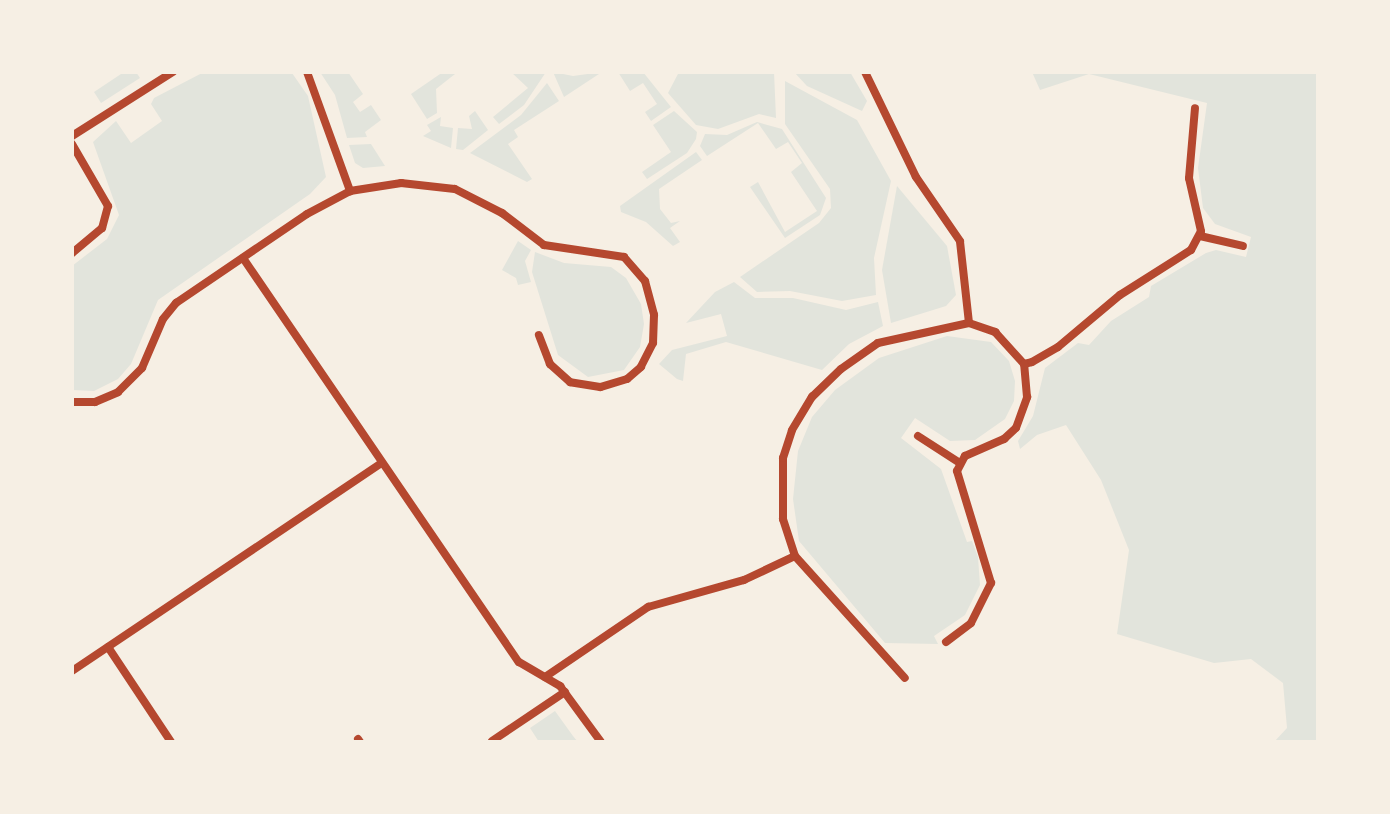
<!DOCTYPE html>
<html>
<head>
<meta charset="utf-8">
<style>
  body { margin:0 }
  #map { position:relative; width:1390px; height:814px; overflow:hidden; background:#f6efe4; font-family:"Noto Sans",sans-serif }
  div>[style] { position:absolute }
  .green>* { inset:0; background:#e2e4dc }
  .minor>* { height:8px; margin:-4px; padding:0 4px; transform-origin:4px; border-radius:4px; background:#b5482f }
  span { translate:-50% -50%; white-space:nowrap; text-align:center; line-height:1.15; -webkit-text-stroke:6px #f6efe4; paint-order:stroke }
  .frame { position:absolute; inset:0; border:74px solid #f6efe4; pointer-events:none }
</style>
</head>
<body>
<div id="map">
  <div class="green">
    <i style="clip-path:polygon(124px 72px,136px 72px,140px 78px,101px 103px,94px 92px)"></i>
    <i style="clip-path:polygon(204px 72px,292px 73px,308px 96px,326px 177px,310px 194px,158px 300px,131px 364px,118px 379px,94px 391px,72px 390px,72px 266px,107px 239px,119px 215px,93px 142px,116px 121px,131px 143px,162px 121px,151px 104px,154px 98px)"></i>
    <i style="clip-path:polygon(320px 72px,348px 72px,363px 94px,353px 102px,360px 112px,371px 105px,381px 120px,365px 132px,367px 137px,347px 138px,335px 95px)"></i>
    <i style="clip-path:polygon(443px 72px,455px 74px,436px 89px,437px 113px,427px 119px,411px 94px)"></i>
    <i style="clip-path:polygon(511px 72px,546px 72px,524px 105px,499px 124px,493px 117px,528px 88px)"></i>
    <i style="clip-path:polygon(553px 72px,573px 76px,602px 72px,564px 97px)"></i>
    <i style="clip-path:polygon(618px 72px,643px 72px,671px 107px,651px 121px,645px 112px,657px 104px,643px 83px,630px 91px)"></i>
    <i style="clip-path:polygon(679px 72px,774px 72px,776px 118px,759px 114px,718px 129px,696px 125px,668px 93px)"></i>
    <i style="clip-path:polygon(794px 72px,850px 72px,867px 101px,862px 111px,807px 86px)"></i>
    <i style="clip-path:polygon(1032px 72px,1318px 72px,1318px 742px,1274px 742px,1287px 728px,1283px 683px,1251px 659px,1214px 663px,1117px 634px,1129px 550px,1101px 480px,1066px 425px,1037px 435px,1020px 449px,1018px 441px,1033px 416px,1045px 368px,1078px 343px,1089px 345px,1111px 321px,1149px 297px,1151px 286px,1206px 253px,1216px 250px,1246px 257px,1251px 237px,1215px 224px,1203px 208px,1198px 168px,1207px 103px,1089px 74px,1040px 90px)"></i>
    <i style="clip-path:polygon(785px 81px,857px 120px,891px 181px,874px 258px,876px 295px,842px 301px,790px 291px,757px 292px,740px 277px,819px 223px,831px 208px,830px 189px,785px 124px)"></i>
    <i style="clip-path:polygon(547px 83px,559px 101px,514px 130px,518px 137px,508px 144px,532px 179px,527px 182px,470px 153px,521px 115px)"></i>
    <i style="clip-path:polygon(475px 111px,488px 130px,463px 150px,456px 149px,458px 128px,472px 129px,469px 116px)"></i>
    <i style="clip-path:polygon(674px 111px,697px 132px,696px 139px,687px 153px,647px 179px,642px 172px,671px 152px,653px 125px)"></i>
    <i style="clip-path:polygon(441px 117px,440px 126px,453px 128px,451px 148px,423px 136px,431px 131px,427px 125px)"></i>
    <i style="clip-path:polygon(757px 122px,782px 129px,826px 198px,820px 215px,785px 238px,750px 187px,758px 182px,785px 232px,817px 211px,791px 172px,802px 163px,788px 142px,776px 149px,758px 123px,707px 156px,700px 146px,705px 134px,727px 135px)"></i>
    <i style="clip-path:polygon(371px 144px,385px 166px,363px 168px,355px 163px,349px 145px)"></i>
    <i style="clip-path:polygon(696px 152px,702px 160px,659px 189px,660px 209px,671px 223px,680px 221px,670px 228px,680px 242px,673px 246px,646px 222px,621px 212px,620px 206px)"></i>
    <i style="clip-path:polygon(897px 186px,947px 246px,956px 295px,946px 306px,891px 323px,882px 270px)"></i>
    <i style="clip-path:polygon(518px 241px,531px 250px,525px 261px,531px 282px,518px 285px,516px 278px,502px 270px)"></i>
    <i style="clip-path:polygon(535px 252px,564px 263px,611px 267px,626px 278px,641px 304px,644px 324px,640px 347px,624px 370px,588px 377px,558px 355px,532px 272px)"></i>
    <i style="clip-path:polygon(734px 282px,755px 298px,793px 298px,846px 310px,878px 302px,883px 326px,849px 344px,822px 370px,726px 342px,686px 354px,683px 381px,677px 379px,659px 364px,672px 350px,727px 336px,721px 314px,686px 323px,715px 292px)"></i>
    <i style="clip-path:polygon(947px 336px,991px 342px,1009px 361px,1015px 381px,1014px 401px,1005px 419px,975px 440px,950px 441px,915px 418px,901px 438px,941px 469px,967px 542px,972px 541px,978px 557px,980px 585px,965px 615px,934px 636px,938px 644px,885px 643px,799px 541px,793px 499px,798px 451px,812px 417px,835px 390px,879px 358px)"></i>
    <i style="clip-path:polygon(555px 711px,573px 736px,578px 742px,539px 742px,530px 728px)"></i>
  </div>
  <div class="minor">
    <i style="left:307px;top:72px;width:127px;rotate:70.1deg"></i>
    <i style="left:350px;top:191px;width:52px;rotate:-8.9deg"></i>
    <i style="left:401px;top:183px;width:54px;rotate:6.3deg"></i>
    <i style="left:455px;top:189px;width:53px;rotate:27.1deg"></i>
    <i style="left:502px;top:213px;width:53px;rotate:37.3deg"></i>
    <i style="left:544px;top:245px;width:81px;rotate:8.5deg"></i>
    <i style="left:624px;top:257px;width:32px;rotate:49deg"></i>
    <i style="left:645px;top:281px;width:35px;rotate:75deg"></i>
    <i style="left:654px;top:315px;width:28px;rotate:92deg"></i>
    <i style="left:653px;top:343px;width:27px;rotate:117deg"></i>
    <i style="left:641px;top:367px;width:18px;rotate:139deg"></i>
    <i style="left:627px;top:379px;width:28px;rotate:163deg"></i>
    <i style="left:600px;top:387px;width:30px;rotate:-171deg"></i>
    <i style="left:570px;top:382px;width:27px;rotate:-138deg"></i>
    <i style="left:550px;top:364px;width:31px;rotate:-111deg"></i>
    <i style="left:72px;top:136px;width:120px;rotate:-32.4deg"></i>
    <i style="left:72px;top:144px;width:72px;rotate:59.9deg"></i>
    <i style="left:108px;top:206px;width:23px;rotate:105deg"></i>
    <i style="left:102px;top:228px;width:39px;rotate:140deg"></i>
    <i style="left:1200px;top:236px;width:44px;rotate:13.1deg"></i>
    <i style="left:243px;top:258px;width:489px;rotate:55.7deg"></i>
    <i style="left:519px;top:662px;width:48px;rotate:30.3deg"></i>
    <i style="left:560px;top:686px;width:69px;rotate:53.8deg"></i>
    <i style="left:969px;top:323px;width:28px;rotate:19deg"></i>
    <i style="left:995px;top:332px;width:43px;rotate:47.8deg"></i>
    <i style="left:1024px;top:364px;width:8px;rotate:-14deg"></i>
    <i style="left:1032px;top:362px;width:30px;rotate:-30deg"></i>
    <i style="left:1058px;top:347px;width:81px;rotate:-40deg"></i>
    <i style="left:1120px;top:295px;width:84px;rotate:-32.4deg"></i>
    <i style="left:1191px;top:250px;width:21px;rotate:-62deg"></i>
    <i style="left:1201px;top:231px;width:54px;rotate:-102.8deg"></i>
    <i style="left:1189px;top:178px;width:70px;rotate:-85.1deg"></i>
    <i style="left:72px;top:402px;width:23px"></i>
    <i style="left:95px;top:402px;width:25px;rotate:-23deg"></i>
    <i style="left:118px;top:392px;width:34px;rotate:-45deg"></i>
    <i style="left:142px;top:368px;width:53px;rotate:-66.8deg"></i>
    <i style="left:163px;top:319px;width:21px;rotate:-51deg"></i>
    <i style="left:176px;top:303px;width:158px;rotate:-34.2deg"></i>
    <i style="left:307px;top:214px;width:49px;rotate:-28.1deg"></i>
    <i style="left:918px;top:436px;width:50px;rotate:32.7deg"></i>
    <i style="left:795px;top:556px;width:164px;rotate:48deg"></i>
    <i style="left:946px;top:642px;width:31px;rotate:-37deg"></i>
    <i style="left:971px;top:623px;width:45px;rotate:-63.4deg"></i>
    <i style="left:991px;top:583px;width:117px;rotate:-106.9deg"></i>
    <i style="left:957px;top:471px;width:17px;rotate:-62deg"></i>
    <i style="left:965px;top:456px;width:43px;rotate:-23.6deg"></i>
    <i style="left:1004px;top:439px;width:16px;rotate:-43deg"></i>
    <i style="left:1016px;top:428px;width:33px;rotate:-70deg"></i>
    <i style="left:1027px;top:397px;width:33px;rotate:-95deg"></i>
    <i style="left:108px;top:647px;width:114px;rotate:56.4deg"></i>
    <i style="left:72px;top:671px;width:372px;rotate:-33.9deg"></i>
    <i style="left:545px;top:677px;width:125px;rotate:-34.2deg"></i>
    <i style="left:648px;top:607px;width:100px;rotate:-15.7deg"></i>
    <i style="left:744px;top:580px;width:56px;rotate:-25.2deg"></i>
    <i style="left:795px;top:556px;width:39px;rotate:-108deg"></i>
    <i style="left:783px;top:519px;width:61px;rotate:-90deg"></i>
    <i style="left:783px;top:458px;width:29px;rotate:-72deg"></i>
    <i style="left:792px;top:430px;width:39px;rotate:-59deg"></i>
    <i style="left:812px;top:397px;width:40px;rotate:-44deg"></i>
    <i style="left:841px;top:369px;width:45px;rotate:-35.1deg"></i>
    <i style="left:878px;top:343px;width:93px;rotate:-12.4deg"></i>
    <i style="left:969px;top:323px;width:82px;rotate:-96.3deg"></i>
    <i style="left:960px;top:241px;width:78px;rotate:-124.5deg"></i>
    <i style="left:916px;top:177px;width:117px;rotate:-115.9deg"></i>
    <i style="left:358px;top:739px;width:4px;rotate:56deg"></i>
    <i style="left:492px;top:741px;width:88px;rotate:-33.9deg"></i>
  </div>
  <div class="frame"></div>
</div>
</body>
</html>
